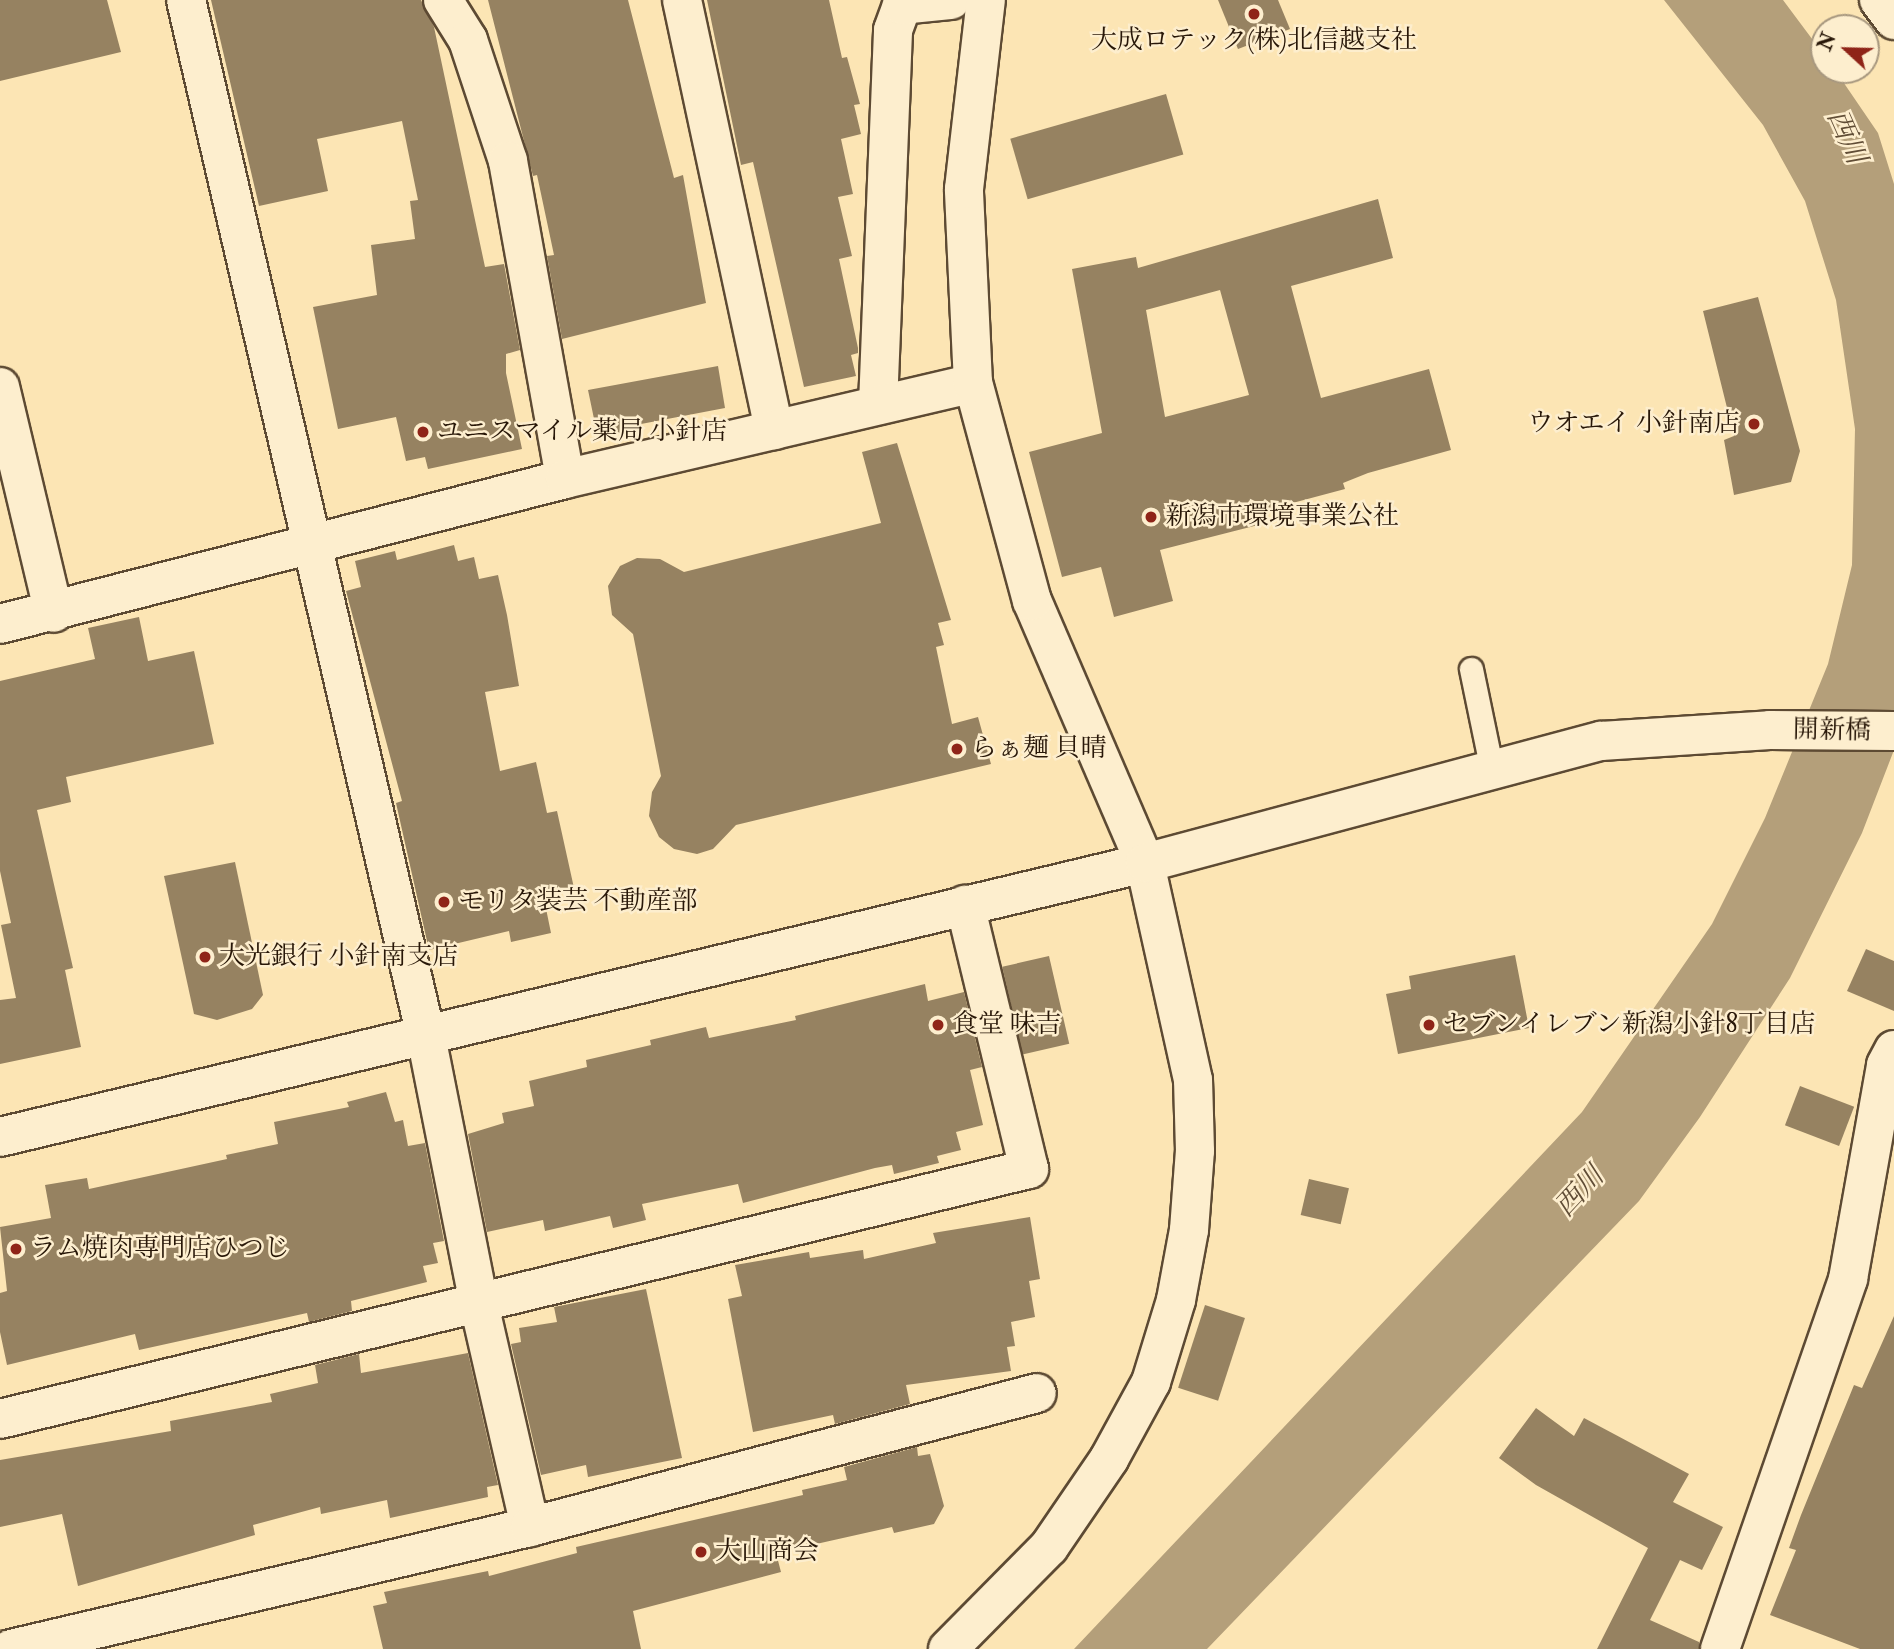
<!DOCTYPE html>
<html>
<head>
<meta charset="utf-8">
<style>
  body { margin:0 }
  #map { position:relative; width:1894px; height:1649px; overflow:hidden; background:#fce5b4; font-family:"IM FELL Double Pica","Noto Serif JP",serif }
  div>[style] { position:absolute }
  .water>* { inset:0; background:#b49f7a }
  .building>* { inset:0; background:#968261; transform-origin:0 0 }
  .roads { filter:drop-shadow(2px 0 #5d4a33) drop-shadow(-2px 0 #5d4a33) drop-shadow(0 2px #5d4a33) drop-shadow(0 -2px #5d4a33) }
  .lane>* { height:23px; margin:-11.5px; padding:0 11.5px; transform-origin:11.5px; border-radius:11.5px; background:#fdeece }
  .street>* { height:38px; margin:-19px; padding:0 19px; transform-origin:19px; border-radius:19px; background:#fdeece }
  .secondary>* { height:38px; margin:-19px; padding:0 19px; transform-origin:19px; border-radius:19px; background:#fdeece }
  .dots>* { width:19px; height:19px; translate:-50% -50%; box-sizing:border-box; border:4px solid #fdeece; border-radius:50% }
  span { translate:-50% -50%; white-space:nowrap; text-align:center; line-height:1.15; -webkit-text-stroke:5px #fdeece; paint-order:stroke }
  .poi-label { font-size:26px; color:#281708 }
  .right { translate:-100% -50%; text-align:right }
  .left { translate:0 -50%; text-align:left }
  .street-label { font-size:26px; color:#281708 }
  .water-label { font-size:28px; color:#604d36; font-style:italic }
  .north { position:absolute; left:1810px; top:14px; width:70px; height:70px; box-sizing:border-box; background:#fdeece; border:2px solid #a8987f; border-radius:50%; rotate:292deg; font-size:19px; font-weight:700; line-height:28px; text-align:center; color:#281708 }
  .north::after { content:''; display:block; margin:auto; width:24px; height:32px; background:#8f2418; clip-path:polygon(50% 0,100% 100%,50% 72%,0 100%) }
</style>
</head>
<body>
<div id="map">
  <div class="water">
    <i style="clip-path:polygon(1664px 0,1783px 0,1824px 55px,1824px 70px,1835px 70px,1878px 133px,1894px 184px,1894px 750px,1862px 833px,1790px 978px,1700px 1117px,1639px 1201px,1207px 1649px,1074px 1649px,1582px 1112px,1712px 924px,1765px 818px,1828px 664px,1852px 565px,1855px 429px,1836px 300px,1805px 201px,1763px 125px)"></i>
  </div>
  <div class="building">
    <i style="clip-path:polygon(0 0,107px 0,121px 52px,0 81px)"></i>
    <i style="clip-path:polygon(211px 0,421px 0,434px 27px,485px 267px,504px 264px,520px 350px,506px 354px,506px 373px,522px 449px,428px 469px,425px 457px,406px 461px,396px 417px,338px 429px,313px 307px,377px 295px,371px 245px,415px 239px,410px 201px,418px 200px,402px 121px,317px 139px,328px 191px,259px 206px)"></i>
    <i style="clip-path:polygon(488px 0,628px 0,674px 178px,683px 175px,706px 303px,562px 339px,547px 256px,554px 255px,537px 175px,533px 176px)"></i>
    <i style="clip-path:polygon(707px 0,829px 0,842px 58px,847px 57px,860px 104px,854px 105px,861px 134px,841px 139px,853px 194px,838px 197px,852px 256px,839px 259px,858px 348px,858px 353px,851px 355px,856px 376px,804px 387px,753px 162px,741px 165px)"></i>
    <i style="clip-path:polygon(1218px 0,1278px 0,1290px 29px,1238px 49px)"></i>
    <i style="left:1166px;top:94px;width:63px;height:162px;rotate:74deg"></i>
    <i style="clip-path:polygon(evenodd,1378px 199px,1393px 258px,1291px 286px,1321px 398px,1429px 369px,1451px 450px,1368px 473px,1343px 483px,1345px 489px,1255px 513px,1258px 525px,1160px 550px,1173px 601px,1114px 617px,1101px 567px,1062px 577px,1029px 452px,1102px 433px,1072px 269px,1136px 257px,1138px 268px,1378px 199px,1220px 290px,1249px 395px,1165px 417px,1146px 310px,1220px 290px)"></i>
    <i style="clip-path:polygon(1758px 297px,1800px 451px,1791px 482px,1734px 495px,1724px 440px,1734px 436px,1703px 311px)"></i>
    <i style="clip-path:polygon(718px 366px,725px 408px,641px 424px,642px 428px,598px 438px,588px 390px)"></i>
    <i style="clip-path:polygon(897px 443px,951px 620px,938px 623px,944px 645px,936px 647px,952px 724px,978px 717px,991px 764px,736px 825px,713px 849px,697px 854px,674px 849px,659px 837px,649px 816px,652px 792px,661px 776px,633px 634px,612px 615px,608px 586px,620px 566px,637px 558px,660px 559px,684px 572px,881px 523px,862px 452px)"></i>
    <i style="clip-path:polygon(454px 545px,458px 561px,474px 557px,479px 579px,498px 575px,507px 615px,519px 686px,485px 692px,500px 771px,536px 762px,547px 813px,557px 811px,574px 888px,543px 894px,551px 933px,511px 942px,509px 931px,429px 950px,396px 803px,402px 801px,346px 591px,361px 587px,355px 561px,395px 551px,397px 560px)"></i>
    <i style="clip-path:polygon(139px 617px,148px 661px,194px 651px,214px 744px,66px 777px,71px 802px,37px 810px,73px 968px,65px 970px,81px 1047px,0 1064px,0 1000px,16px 998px,1px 925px,11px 923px,0 871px,0 681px,95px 659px,88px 628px)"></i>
    <i style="clip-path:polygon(235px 862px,263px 995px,252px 1009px,217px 1020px,194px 1014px,164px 876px)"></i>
    <i style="clip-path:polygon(1866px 949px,1894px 961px,1894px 1011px,1847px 991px)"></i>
    <i style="clip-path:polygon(1515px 955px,1529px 1028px,1398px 1054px,1386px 994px,1411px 989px,1409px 976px)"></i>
    <i style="left:1049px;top:956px;width:90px;height:48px;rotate:77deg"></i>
    <i style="clip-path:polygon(925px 984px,928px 1001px,964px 992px,982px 1067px,970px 1070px,983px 1125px,956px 1132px,961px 1150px,937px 1156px,939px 1163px,894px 1174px,892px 1165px,875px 1168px,743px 1203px,738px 1184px,642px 1204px,646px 1220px,613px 1228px,610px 1216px,545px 1231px,543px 1220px,487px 1232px,468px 1134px,504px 1123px,502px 1113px,534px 1106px,529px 1081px,587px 1067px,586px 1060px,651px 1045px,650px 1040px,706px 1027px,709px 1038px,796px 1020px,795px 1016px)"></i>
    <i style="left:1800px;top:1086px;width:58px;height:42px;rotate:21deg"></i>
    <i style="clip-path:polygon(386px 1092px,395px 1122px,403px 1120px,408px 1146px,425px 1143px,444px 1241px,433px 1243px,438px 1263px,423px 1266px,427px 1282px,351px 1301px,352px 1311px,309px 1322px,307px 1313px,139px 1350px,135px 1334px,7px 1365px,0 1332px,0 1293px,7px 1291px,0 1227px,51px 1218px,45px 1185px,87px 1178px,89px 1189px,227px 1159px,226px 1155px,278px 1144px,274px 1122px,349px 1107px,347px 1102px)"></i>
    <i style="left:1309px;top:1179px;width:41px;height:37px;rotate:13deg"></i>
    <i style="clip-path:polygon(1030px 1217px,1040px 1279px,1029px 1281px,1035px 1317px,1011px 1322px,1015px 1346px,1007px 1347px,1011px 1371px,906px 1385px,910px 1404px,835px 1424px,833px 1415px,753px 1432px,728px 1299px,742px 1296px,735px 1265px,809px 1252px,810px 1258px,863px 1250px,864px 1259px,936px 1243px,933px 1233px)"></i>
    <i style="clip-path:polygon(646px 1289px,682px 1458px,588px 1477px,586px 1465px,541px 1475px,511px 1344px,521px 1342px,519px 1328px,557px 1322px,554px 1307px)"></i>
    <i style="left:1205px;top:1305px;width:42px;height:87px;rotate:18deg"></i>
    <i style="clip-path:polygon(1894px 1316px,1894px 1649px,1860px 1649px,1770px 1615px,1796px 1550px,1789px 1548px,1801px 1515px,1854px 1385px,1862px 1388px)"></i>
    <i style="clip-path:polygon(468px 1353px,498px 1485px,487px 1487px,488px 1497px,390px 1518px,387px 1500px,321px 1514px,320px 1507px,253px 1525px,255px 1535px,78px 1586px,62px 1514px,0 1527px,0 1460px,171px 1431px,170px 1421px,272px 1402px,270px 1394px,318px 1383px,315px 1365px,359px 1354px,361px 1373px)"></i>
    <i style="clip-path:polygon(1536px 1408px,1574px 1436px,1584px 1418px,1689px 1474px,1673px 1502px,1723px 1527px,1702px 1570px,1680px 1560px,1650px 1620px,1699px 1642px,1699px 1649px,1597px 1649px,1648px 1548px,1536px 1485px,1499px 1458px)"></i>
    <i style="clip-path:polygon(917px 1447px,918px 1456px,930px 1454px,944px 1506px,934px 1524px,894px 1533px,892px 1527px,776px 1553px,781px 1572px,633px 1611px,641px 1649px,383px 1649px,373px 1606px,387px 1603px,384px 1592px,488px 1571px,489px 1576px,577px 1553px,576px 1547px,803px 1495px,802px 1490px,847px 1480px,844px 1467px)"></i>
  </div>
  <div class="roads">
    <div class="lane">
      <i style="left:1471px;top:669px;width:103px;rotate:78.3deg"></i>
    </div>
    <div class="street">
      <i style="left:186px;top:0;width:1063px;rotate:76.96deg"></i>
      <i style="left:426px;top:1036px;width:273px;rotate:78.8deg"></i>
      <i style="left:479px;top:1304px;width:229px;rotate:77.1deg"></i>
      <i style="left:443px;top:0;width:47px;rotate:58deg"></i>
      <i style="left:468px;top:40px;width:127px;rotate:71.7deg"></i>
      <i style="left:508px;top:161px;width:323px;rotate:79.8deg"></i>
      <i style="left:682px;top:0;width:440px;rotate:77.9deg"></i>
      <i style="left:1879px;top:0;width:25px;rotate:53deg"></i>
      <i style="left:0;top:387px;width:232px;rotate:76.6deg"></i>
      <i style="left:878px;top:405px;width:375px;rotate:-87.7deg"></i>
      <i style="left:893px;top:30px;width:27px;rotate:-70deg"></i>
      <i style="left:902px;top:5px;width:49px;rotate:-5.8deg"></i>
      <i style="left:0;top:624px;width:583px;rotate:-14.39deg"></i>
      <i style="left:565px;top:479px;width:419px;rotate:-13.2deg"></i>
      <i style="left:0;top:1419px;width:1059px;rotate:-13.66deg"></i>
      <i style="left:1029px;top:1169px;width:272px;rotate:-103.6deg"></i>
      <i style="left:11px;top:1649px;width:533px;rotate:-13.23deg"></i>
      <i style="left:530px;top:1527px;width:524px;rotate:-14.8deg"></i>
      <i style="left:948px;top:1649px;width:144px;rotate:-45.3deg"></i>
      <i style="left:1049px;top:1547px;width:107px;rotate:-55.7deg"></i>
      <i style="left:1109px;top:1459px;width:88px;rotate:-61.4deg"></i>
      <i style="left:1151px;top:1382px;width:86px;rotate:-73deg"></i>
      <i style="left:1176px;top:1300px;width:71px;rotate:-79.5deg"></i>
      <i style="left:1189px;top:1230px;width:79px;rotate:-85.7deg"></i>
      <i style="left:1195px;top:1151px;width:71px;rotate:-91.6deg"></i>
      <i style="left:1193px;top:1080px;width:222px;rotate:-102.5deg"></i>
      <i style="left:1145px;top:863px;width:285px;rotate:-113.3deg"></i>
      <i style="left:1032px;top:601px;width:226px;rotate:-105.1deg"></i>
      <i style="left:973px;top:383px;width:194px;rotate:-92.7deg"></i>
      <i style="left:964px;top:189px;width:190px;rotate:-83.4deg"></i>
      <i style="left:1720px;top:1649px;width:392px;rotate:-70.9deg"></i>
      <i style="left:1848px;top:1279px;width:217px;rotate:-79.9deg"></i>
      <i style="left:1886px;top:1065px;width:17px;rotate:-62deg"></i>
    </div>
    <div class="secondary">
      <i style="left:0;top:1137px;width:1177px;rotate:-13.46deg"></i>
      <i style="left:1145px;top:863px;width:472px;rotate:-15deg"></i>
      <i style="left:1601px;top:741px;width:169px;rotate:-3.7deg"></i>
      <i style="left:1770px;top:730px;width:124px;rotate:0.5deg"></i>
    </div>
  </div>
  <div class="dots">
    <i style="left:1254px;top:14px;background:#8f2418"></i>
    <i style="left:1754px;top:424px;background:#8f2418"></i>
    <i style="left:423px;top:432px;background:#8f2418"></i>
    <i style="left:1151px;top:517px;background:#8f2418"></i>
    <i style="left:957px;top:749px;background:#8f2418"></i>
    <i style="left:444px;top:902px;background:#8f2418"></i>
    <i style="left:205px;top:957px;background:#8f2418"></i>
    <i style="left:938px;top:1025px;background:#8f2418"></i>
    <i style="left:1429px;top:1025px;background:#8f2418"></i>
    <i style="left:16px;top:1249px;background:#8f2418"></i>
    <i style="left:701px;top:1552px;background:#8f2418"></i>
  </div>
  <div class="poi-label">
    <span style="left:1254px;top:41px">大成ロテック(株)北信越支社</span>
    <span class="right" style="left:1740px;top:424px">ウオエイ 小針南店</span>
    <span class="left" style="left:437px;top:432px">ユニスマイル薬局 小針店</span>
    <span class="left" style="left:1165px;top:517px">新潟市環境事業公社</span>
    <span class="left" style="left:971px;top:749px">らぁ麺 貝晴</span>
    <span class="left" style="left:458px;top:902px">モリタ装芸 不動産部</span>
    <span class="left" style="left:219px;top:957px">大光銀行 小針南支店</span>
    <span class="left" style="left:952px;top:1025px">食堂 味吉</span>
    <span class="left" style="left:1443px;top:1025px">セブンイレブン新潟小針8丁目店</span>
    <span class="left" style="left:30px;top:1249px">ラム焼肉専門店ひつじ</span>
    <span class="left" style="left:715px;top:1552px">大山商会</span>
  </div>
  <div class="street-label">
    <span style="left:1832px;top:731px;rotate:1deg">開新橋</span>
  </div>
  <div class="water-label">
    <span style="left:1846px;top:137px;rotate:66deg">西川</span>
    <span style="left:1580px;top:1192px;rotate:-47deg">西川</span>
  </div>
  <div class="north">N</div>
</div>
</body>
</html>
